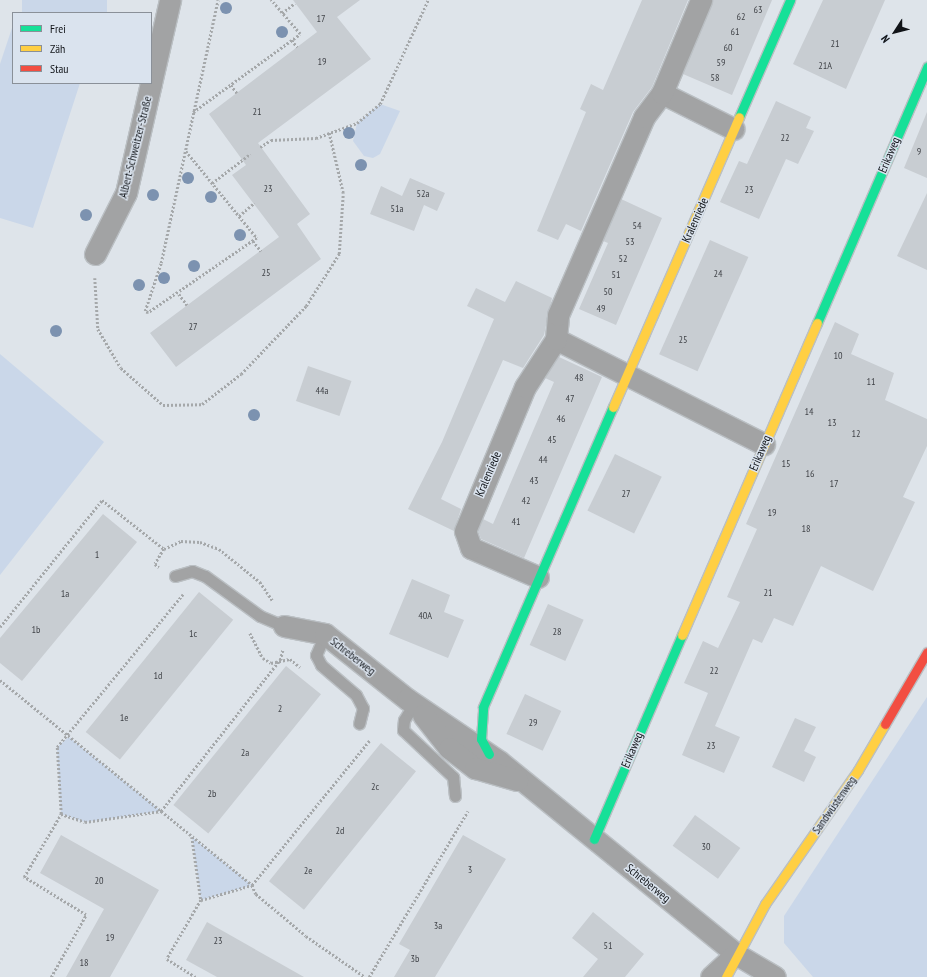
<!DOCTYPE html>
<html>
<head>
<meta charset="utf-8">
<style>
  body { margin:0 }
  #map { position:relative; width:927px; height:977px; overflow:hidden; background:#dee4ea; font-family:"PT Sans Narrow",sans-serif }
  div>[style] { position:absolute }
  .green>* { inset:0; background:#cad7e9; transform-origin:0 0 }
  .building>* { inset:0; background:#c8cdd2; transform-origin:0 0 }
  .path>* { height:2.5px; margin-top:-1.25px; transform-origin:0; background:repeating-linear-gradient(90deg,#a5a8aa 0 2px,transparent 0 4px) }
  .roads { filter:drop-shadow(1px 0 #babfc3) drop-shadow(-1px 0 #babfc3) drop-shadow(0 1px #babfc3) drop-shadow(0 -1px #babfc3) }
  .lane>* { height:11px; margin:-5.5px; padding:0 5.5px; transform-origin:5.5px; border-radius:5.5px; background:#a2a3a4 }
  .street>* { height:21px; margin:-10.5px; padding:0 10.5px; transform-origin:10.5px; border-radius:10.5px; background:#a2a3a4 }
  .fast>* { height:9px; margin:-4.5px; padding:0 4.5px; transform-origin:4.5px; border-radius:4.5px; background:#16e098 }
  .slow>* { height:9px; margin:-4.5px; padding:0 4.5px; transform-origin:4.5px; border-radius:4.5px; background:#ffcf43 }
  .jam>* { height:9px; margin:-4.5px; padding:0 4.5px; transform-origin:4.5px; border-radius:4.5px; background:#f24e42 }
  .trees>* { width:12px; height:12px; margin:-6px; border-radius:50%; background:#7c92b0 }
  span { translate:-50% -50%; white-space:nowrap; text-align:center; line-height:1.15; -webkit-text-stroke:3px #dae3ee; paint-order:stroke }
  .number-label { font-size:10px; color:#404348 }
  .number-label span { -webkit-text-stroke-width:0 }
  .street-label { font-size:12px; color:#111418 }
  .legend { position:absolute; left:12px; top:12px; width:140px; height:72px; box-sizing:border-box; background:#dae3ee; border:1px solid #8a9098; margin:0; padding:5px 7px; list-style:none; font-size:12px; color:#111418 }
  .legend li { display:flex; align-items:center; gap:8px; height:20px }
  .legend b { width:20px; border:1px solid #8a9098 }
  .north { position:absolute; left:875px; top:12px; width:40px; height:40px; -webkit-text-stroke:3px #dae3ee; paint-order:stroke; rotate:234deg; font-size:11px; font-weight:700; line-height:16px; text-align:center; color:#111418 }
  .north::after { content:''; display:block; margin:auto; width:14px; height:18px; background:#111418; clip-path:polygon(50% 0,100% 100%,50% 72%,0 100%) }
</style>
</head>
<body>
<div id="map">
  <div class="green">
    <i style="left:22px;top:0;width:85px;height:14px"></i>
    <i style="clip-path:polygon(13px 25px,13px 83px,80px 83px,33px 228px,0 218px,0 64px)"></i>
    <i style="clip-path:polygon(380px 104px,400px 111px,380px 154px,373px 158px,364px 156px,353px 141px,357px 123px)"></i>
    <i style="clip-path:polygon(0 354px,104px 442px,0 575px)"></i>
    <i style="clip-path:polygon(927px 697px,927px 977px,813px 977px,784px 943px,784px 916px)"></i>
    <i style="clip-path:polygon(69px 737px,161px 811px,85px 822px,61px 814px,57px 747px)"></i>
    <i style="clip-path:polygon(192px 837px,252px 885px,201px 900px)"></i>
  </div>
  <div class="building">
    <i style="clip-path:polygon(293px 0,360px 0,337px 17px,371px 59px,258px 143px,310px 214px,297px 224px,321px 259px,176px 367px,150px 333px,279px 237px,232px 175px,246px 165px,209px 114px,317px 32px)"></i>
    <i style="clip-path:polygon(642px 0,688px 0,652px 87px,633px 112px,581px 231px,566px 224px,558px 240px,537px 231px,586px 112px,580px 109px,591px 84px,603px 90px)"></i>
    <i style="clip-path:polygon(713px 0,772px 0,732px 95px,683px 74px)"></i>
    <i style="clip-path:polygon(823px 0,885px 0,846px 89px,793px 64px)"></i>
    <i style="clip-path:polygon(776px 101px,811px 117px,806px 128px,814px 131px,798px 164px,786px 159px,759px 219px,720px 202px,739px 161px,747px 164px)"></i>
    <i style="clip-path:polygon(927px 112px,927px 178px,904px 168px)"></i>
    <i style="clip-path:polygon(410px 178px,445px 193px,437px 211px,424px 205px,414px 231px,370px 214px,381px 186px,402px 196px)"></i>
    <i style="clip-path:polygon(927px 193px,927px 270px,897px 256px)"></i>
    <i style="clip-path:polygon(621px 199px,662px 218px,616px 325px,579px 309px,608px 243px,603px 241px)"></i>
    <i style="left:710px;top:240px;width:42px;height:125px;rotate:24deg"></i>
    <i style="clip-path:polygon(516px 281px,552px 298px,544px 335px,523px 368px,503px 360px,441px 499px,461px 509px,454px 531px,408px 509px,442px 442px,494px 319px,467px 306px,476px 288px,505px 302px)"></i>
    <i style="clip-path:polygon(835px 322px,859px 334px,851px 354px,894px 373px,885px 400px,927px 419px,927px 446px,903px 497px,915px 502px,873px 591px,821px 566px,793px 626px,774px 618px,762px 643px,753px 639px,715px 726px,740px 737px,724px 773px,682px 755px,708px 693px,684px 683px,703px 641px,718px 648px,740px 602px,727px 597px,757px 529px,746px 524px)"></i>
    <i style="clip-path:polygon(559px 357px,602px 377px,524px 558px,481px 539px,478px 531px,483px 519px,493px 524px,554px 382px,545px 378px)"></i>
    <i style="left:308px;top:366px;width:46px;height:37px;rotate:19deg"></i>
    <i style="left:615px;top:454px;width:52px;height:63px;rotate:26deg"></i>
    <i style="clip-path:polygon(103px 514px,137px 542px,22px 681px,0 663px,0 638px)"></i>
    <i style="clip-path:polygon(412px 579px,450px 595px,444px 612px,464px 620px,448px 658px,389px 634px)"></i>
    <i style="left:199px;top:592px;width:44px;height:180px;rotate:39deg"></i>
    <i style="left:548px;top:604px;width:39px;height:45px;rotate:24deg"></i>
    <i style="left:286px;top:666px;width:45px;height:179px;rotate:39deg"></i>
    <i style="left:525px;top:694px;width:40px;height:44px;rotate:25deg"></i>
    <i style="clip-path:polygon(795px 718px,816px 727px,804px 751px,816px 757px,804px 782px,772px 767px)"></i>
    <i style="left:381px;top:743px;width:45px;height:178px;rotate:39deg"></i>
    <i style="left:695px;top:815px;width:56px;height:38px;rotate:36deg"></i>
    <i style="clip-path:polygon(61px 835px,159px 890px,110px 977px,66px 977px,104px 909px,40px 873px)"></i>
    <i style="clip-path:polygon(463px 835px,506px 859px,435px 977px,394px 977px,410px 950px,399px 944px)"></i>
    <i style="clip-path:polygon(593px 912px,644px 954px,625px 977px,583px 977px,598px 959px,572px 938px)"></i>
    <i style="clip-path:polygon(207px 922px,304px 977px,217px 977px,186px 960px)"></i>
  </div>
  <div class="path">
    <i style="left:282px;top:13px;width:16px;rotate:-38deg"></i>
    <i style="left:292px;top:40px;width:9px;rotate:54deg"></i>
    <i style="left:231px;top:85px;width:10px;rotate:53deg"></i>
    <i style="left:193px;top:112px;width:132px;rotate:-36.1deg"></i>
    <i style="left:300px;top:34px;width:45px;rotate:-130.5deg"></i>
    <i style="left:260px;top:147px;width:13px;rotate:-32deg"></i>
    <i style="left:271px;top:140px;width:45px;rotate:-2.5deg"></i>
    <i style="left:316px;top:138px;width:44px;rotate:-20.1deg"></i>
    <i style="left:357px;top:123px;width:30px;rotate:-40deg"></i>
    <i style="left:380px;top:104px;width:115px;rotate:-65.2deg"></i>
    <i style="left:186px;top:151px;width:112px;rotate:50.8deg"></i>
    <i style="left:257px;top:238px;width:132px;rotate:145.5deg"></i>
    <i style="left:148px;top:313px;width:4px;rotate:-146deg"></i>
    <i style="left:145px;top:311px;width:51px;rotate:-71.6deg"></i>
    <i style="left:161px;top:263px;width:269px;rotate:-77.8deg"></i>
    <i style="left:212px;top:183px;width:48px;rotate:-37.3deg"></i>
    <i style="left:239px;top:216px;width:20px;rotate:-41deg"></i>
    <i style="left:253px;top:241px;width:13px;rotate:51deg"></i>
    <i style="left:95px;top:278px;width:51px;rotate:86.6deg"></i>
    <i style="left:98px;top:329px;width:45px;rotate:59.5deg"></i>
    <i style="left:121px;top:368px;width:56px;rotate:41.4deg"></i>
    <i style="left:163px;top:405px;width:39px;rotate:-1deg"></i>
    <i style="left:202px;top:404px;width:49px;rotate:-37.6deg"></i>
    <i style="left:241px;top:374px;width:94px;rotate:-46.3deg"></i>
    <i style="left:306px;top:306px;width:62px;rotate:-57.6deg"></i>
    <i style="left:339px;top:254px;width:61px;rotate:-86.2deg"></i>
    <i style="left:343px;top:193px;width:62px;rotate:-103.1deg"></i>
    <i style="left:179px;top:294px;width:14px;rotate:54deg"></i>
    <i style="left:164px;top:549px;width:19px;rotate:-25deg"></i>
    <i style="left:181px;top:541px;width:19px;rotate:3deg"></i>
    <i style="left:200px;top:542px;width:20px;rotate:20deg"></i>
    <i style="left:219px;top:549px;width:53px;rotate:38.8deg"></i>
    <i style="left:260px;top:582px;width:23px;rotate:56deg"></i>
    <i style="left:0;top:627px;width:163px;rotate:-51.2deg"></i>
    <i style="left:102px;top:500px;width:79px;rotate:38.3deg"></i>
    <i style="left:164px;top:549px;width:17px;rotate:121deg"></i>
    <i style="left:155px;top:564px;width:5px;rotate:37deg"></i>
    <i style="left:250px;top:633px;width:28px;rotate:63deg"></i>
    <i style="left:263px;top:658px;width:9px;rotate:32deg"></i>
    <i style="left:271px;top:663px;width:19px;rotate:-12deg"></i>
    <i style="left:290px;top:659px;width:13px;rotate:39deg"></i>
    <i style="left:0;top:680px;width:325px;rotate:39.1deg"></i>
    <i style="left:252px;top:885px;width:10px;rotate:66deg"></i>
    <i style="left:256px;top:894px;width:65px;rotate:40deg"></i>
    <i style="left:306px;top:936px;width:72px;rotate:34.8deg"></i>
    <i style="left:61px;top:814px;width:25px;rotate:18deg"></i>
    <i style="left:85px;top:822px;width:77px;rotate:-8.2deg"></i>
    <i style="left:161px;top:811px;width:192px;rotate:-51.8deg"></i>
    <i style="left:280px;top:660px;width:11px;rotate:-75deg"></i>
    <i style="left:192px;top:837px;width:64px;rotate:81.9deg"></i>
    <i style="left:201px;top:900px;width:68px;rotate:120deg"></i>
    <i style="left:167px;top:959px;width:34px;rotate:32deg"></i>
    <i style="left:201px;top:900px;width:53px;rotate:-16.4deg"></i>
    <i style="left:252px;top:885px;width:186px;rotate:-50.9deg"></i>
    <i style="left:51px;top:977px;width:71px;rotate:-60.6deg"></i>
    <i style="left:86px;top:915px;width:73px;rotate:-148.5deg"></i>
    <i style="left:24px;top:877px;width:73px;rotate:-59.6deg"></i>
    <i style="left:61px;top:814px;width:67px;rotate:-93.4deg"></i>
    <i style="left:57px;top:747px;width:198px;rotate:-50.5deg"></i>
    <i style="left:369px;top:977px;width:193px;rotate:-59.2deg"></i>
  </div>
  <div class="roads">
    <div class="lane">
      <i style="left:175px;top:576px;width:18px;rotate:-16deg"></i>
      <i style="left:192px;top:571px;width:14px;rotate:21deg"></i>
      <i style="left:205px;top:576px;width:68px;rotate:36deg"></i>
      <i style="left:260px;top:616px;width:26px;rotate:23deg"></i>
      <i style="left:325px;top:634px;width:23px;rotate:113deg"></i>
      <i style="left:316px;top:655px;width:11px;rotate:63deg"></i>
      <i style="left:321px;top:665px;width:46px;rotate:40.6deg"></i>
      <i style="left:356px;top:695px;width:15px;rotate:62deg"></i>
      <i style="left:363px;top:708px;width:16px;rotate:104deg"></i>
      <i style="left:414px;top:704px;width:19px;rotate:122deg"></i>
      <i style="left:404px;top:720px;width:10px;rotate:96deg"></i>
      <i style="left:403px;top:730px;width:69px;rotate:43.2deg"></i>
      <i style="left:453px;top:777px;width:19px;rotate:84deg"></i>
    </div>
    <div class="street">
      <i style="left:151px;top:83px;width:85px;rotate:-77.1deg"></i>
      <i style="left:662px;top:93px;width:80px;rotate:26.6deg"></i>
      <i style="left:95px;top:254px;width:68px;rotate:-63.1deg"></i>
      <i style="left:126px;top:193px;width:113px;rotate:-77.2deg"></i>
      <i style="left:556px;top:339px;width:233px;rotate:26.8deg"></i>
      <i style="left:538px;top:577px;width:73px;rotate:-156.6deg"></i>
      <i style="left:471px;top:548px;width:18px;rotate:-109deg"></i>
      <i style="left:465px;top:531px;width:156px;rotate:-67.4deg"></i>
      <i style="left:525px;top:387px;width:57px;rotate:-57.1deg"></i>
      <i style="left:556px;top:339px;width:24px;rotate:-85deg"></i>
      <i style="left:558px;top:315px;width:216px;rotate:-66.5deg"></i>
      <i style="left:644px;top:117px;width:30px;rotate:-53deg"></i>
      <i style="left:662px;top:93px;width:101px;rotate:-67.2deg"></i>
      <i style="left:284px;top:626px;width:42px;rotate:11deg"></i>
      <i style="left:325px;top:634px;width:105px;rotate:38.4deg"></i>
      <i style="left:407px;top:699px;width:112px;rotate:34.1deg"></i>
      <i style="left:500px;top:762px;width:304px;rotate:39.1deg"></i>
      <i style="left:736px;top:954px;width:45px;rotate:30.5deg"></i>
      <i style="left:423px;top:715px;width:42px;rotate:51.8deg"></i>
      <i style="left:449px;top:748px;width:33px;rotate:38deg"></i>
      <i style="left:475px;top:768px;width:44px;rotate:15.9deg"></i>
      <i style="left:711px;top:977px;width:34px;rotate:-43deg"></i>
    </div>
    <div class="fast">
      <i style="left:739px;top:117px;width:128px;rotate:-66.4deg"></i>
      <i style="left:817px;top:323px;width:279px;rotate:-66.7deg"></i>
      <i style="left:489px;top:754px;width:17px;rotate:-118deg"></i>
      <i style="left:481px;top:739px;width:32px;rotate:-86deg"></i>
      <i style="left:483px;top:707px;width:327px;rotate:-66.6deg"></i>
      <i style="left:594px;top:839px;width:222px;rotate:-66.7deg"></i>
    </div>
    <div class="slow">
      <i style="left:613px;top:407px;width:316px;rotate:-66.5deg"></i>
      <i style="left:682px;top:635px;width:340px;rotate:-66.6deg"></i>
      <i style="left:726px;top:977px;width:83px;rotate:-61.9deg"></i>
      <i style="left:765px;top:904px;width:163px;rotate:-55.2deg"></i>
      <i style="left:858px;top:770px;width:53px;rotate:-59.6deg"></i>
    </div>
    <div class="jam">
      <i style="left:885px;top:724px;width:83px;rotate:-59.7deg"></i>
    </div>
  </div>
  <div class="trees">
    <i style="left:226px;top:8px"></i>
    <i style="left:282px;top:32px"></i>
    <i style="left:349px;top:133px"></i>
    <i style="left:361px;top:165px"></i>
    <i style="left:188px;top:178px"></i>
    <i style="left:153px;top:195px"></i>
    <i style="left:211px;top:197px"></i>
    <i style="left:86px;top:215px"></i>
    <i style="left:240px;top:235px"></i>
    <i style="left:194px;top:266px"></i>
    <i style="left:164px;top:278px"></i>
    <i style="left:139px;top:285px"></i>
    <i style="left:56px;top:331px"></i>
    <i style="left:254px;top:415px"></i>
  </div>
  <div class="number-label">
    <span style="left:758px;top:10px">63</span>
    <span style="left:741px;top:17px">62</span>
    <span style="left:321px;top:19px">17</span>
    <span style="left:735px;top:32px">61</span>
    <span style="left:835px;top:44px">21</span>
    <span style="left:728px;top:48px">60</span>
    <span style="left:322px;top:62px">19</span>
    <span style="left:721px;top:63px">59</span>
    <span style="left:825px;top:66px">21A</span>
    <span style="left:715px;top:78px">58</span>
    <span style="left:257px;top:112px">21</span>
    <span style="left:785px;top:138px">22</span>
    <span style="left:919px;top:152px">9</span>
    <span style="left:268px;top:189px">23</span>
    <span style="left:749px;top:190px">23</span>
    <span style="left:423px;top:194px">52a</span>
    <span style="left:397px;top:209px">51a</span>
    <span style="left:637px;top:226px">54</span>
    <span style="left:630px;top:242px">53</span>
    <span style="left:623px;top:259px">52</span>
    <span style="left:266px;top:273px">25</span>
    <span style="left:718px;top:274px">24</span>
    <span style="left:616px;top:275px">51</span>
    <span style="left:608px;top:292px">50</span>
    <span style="left:601px;top:309px">49</span>
    <span style="left:193px;top:327px">27</span>
    <span style="left:683px;top:340px">25</span>
    <span style="left:838px;top:356px">10</span>
    <span style="left:579px;top:378px">48</span>
    <span style="left:871px;top:382px">11</span>
    <span style="left:322px;top:391px">44a</span>
    <span style="left:570px;top:399px">47</span>
    <span style="left:809px;top:412px">14</span>
    <span style="left:561px;top:419px">46</span>
    <span style="left:832px;top:423px">13</span>
    <span style="left:856px;top:434px">12</span>
    <span style="left:552px;top:440px">45</span>
    <span style="left:543px;top:460px">44</span>
    <span style="left:786px;top:464px">15</span>
    <span style="left:810px;top:474px">16</span>
    <span style="left:534px;top:481px">43</span>
    <span style="left:834px;top:484px">17</span>
    <span style="left:626px;top:494px">27</span>
    <span style="left:526px;top:501px">42</span>
    <span style="left:772px;top:513px">19</span>
    <span style="left:516px;top:522px">41</span>
    <span style="left:806px;top:529px">18</span>
    <span style="left:97px;top:555px">1</span>
    <span style="left:768px;top:593px">21</span>
    <span style="left:65px;top:594px">1a</span>
    <span style="left:425px;top:616px">40A</span>
    <span style="left:36px;top:630px">1b</span>
    <span style="left:557px;top:632px">28</span>
    <span style="left:193px;top:634px">1c</span>
    <span style="left:714px;top:671px">22</span>
    <span style="left:158px;top:676px">1d</span>
    <span style="left:280px;top:709px">2</span>
    <span style="left:124px;top:718px">1e</span>
    <span style="left:533px;top:723px">29</span>
    <span style="left:711px;top:746px">23</span>
    <span style="left:245px;top:753px">2a</span>
    <span style="left:375px;top:787px">2c</span>
    <span style="left:212px;top:794px">2b</span>
    <span style="left:340px;top:831px">2d</span>
    <span style="left:706px;top:847px">30</span>
    <span style="left:470px;top:870px">3</span>
    <span style="left:308px;top:871px">2e</span>
    <span style="left:99px;top:881px">20</span>
    <span style="left:438px;top:926px">3a</span>
    <span style="left:110px;top:938px">19</span>
    <span style="left:218px;top:941px">23</span>
    <span style="left:608px;top:946px">51</span>
    <span style="left:415px;top:959px">3b</span>
    <span style="left:84px;top:963px">18</span>
  </div>
  <div class="street-label">
    <span style="left:135px;top:147px;rotate:-76deg">Albert-Schweitzer-Straße</span>
    <span style="left:889px;top:155px;rotate:-67deg">Erikaweg</span>
    <span style="left:695px;top:220px;rotate:-66deg">Kralenriede</span>
    <span style="left:760px;top:453px;rotate:-67deg">Erikaweg</span>
    <span style="left:488px;top:474px;rotate:-67deg">Kralenriede</span>
    <span style="left:353px;top:656px;rotate:38deg">Schreberweg</span>
    <span style="left:632px;top:750px;rotate:-67deg">Erikaweg</span>
    <span style="left:834px;top:805px;rotate:-55deg">Sandwüstenweg</span>
    <span style="left:648px;top:883px;rotate:39deg">Schreberweg</span>
  </div>
  <ul class="legend">
  <li><b style="height:5px;background:#16e098"></b>Frei</li>
  <li><b style="height:5px;background:#ffcf43"></b>Zäh</li>
  <li><b style="height:5px;background:#f24e42"></b>Stau</li>
  </ul>
  <div class="north">N</div>
</div>
</body>
</html>
